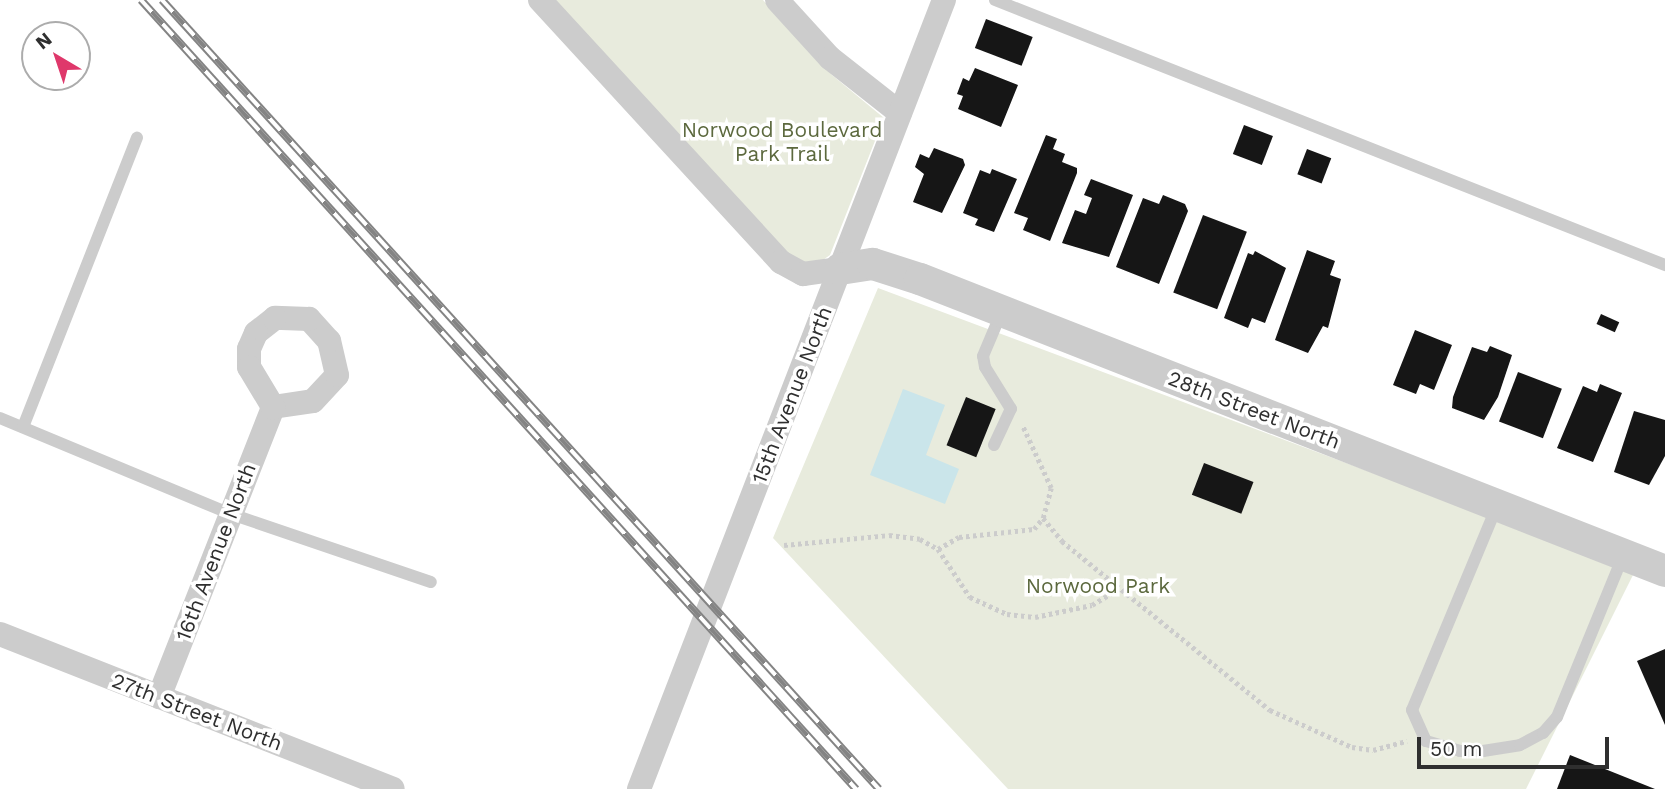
<!DOCTYPE html>
<html>
<head>
<meta charset="utf-8">
<style>
  body { margin:0 }
  #map { position:relative; width:1665px; height:789px; overflow:hidden; background:#fff; font-family:"Work Sans",sans-serif }
  div>[style] { position:absolute }
  .green>* { inset:0; background:#e8ebdd }
  .water>* { inset:0; background:#cae5ea }
  .building>* { inset:0; background:#161616; transform-origin:0 0 }
  .path>* { height:4.5px; margin-top:-2.25px; transform-origin:0; background:repeating-linear-gradient(90deg,#ccc 0 3.5px,transparent 0 7px) }
  .service>* { height:12px; margin:-6px; padding:0 6px; transform-origin:6px; border-radius:6px; background:#ccc }
  .minor>* { height:24px; margin:-12px; padding:0 12px; transform-origin:12px; border-radius:12px; background:#ccc }
  .tertiary>* { height:32px; margin:-16px; padding:0 16px; transform-origin:16px; border-radius:16px; background:#ccc }
  .rail>* { height:8px; margin-top:-4px; transform-origin:0; background:repeating-linear-gradient(90deg,#fff 0 16px,#848484 0 32px); box-sizing:border-box; border-block:2px solid #848484 }
  span { translate:-50% -50%; white-space:nowrap; text-align:center; line-height:1.15; -webkit-text-stroke:7px #fff; paint-order:stroke }
  .park-label { font-size:21px; color:#5c693e }
  .street-label { font-size:21px; color:#2f2f2f }
  .north { position:absolute; left:21px; top:21px; width:70px; height:70px; box-sizing:border-box; background:#fff; border:2px solid #acacac; border-radius:50%; rotate:321deg; font-size:19px; font-weight:700; line-height:28px; text-align:center; color:#2f2f2f }
  .north::after { content:''; display:block; margin:auto; width:24px; height:32px; background:#df386b; clip-path:polygon(50% 0,100% 100%,50% 72%,0 100%) }
  .scale { position:absolute; left:1417px; top:737px; width:192px; height:32px; box-sizing:border-box; border:4px solid #2f2f2f; border-top:0; padding-left:9px; font-size:21px; line-height:24px; white-space:nowrap; color:#2f2f2f; -webkit-text-stroke:5px #fff; paint-order:stroke }
</style>
</head>
<body>
<div id="map">
  <div class="green">
    <i style="clip-path:polygon(540px 0,763px 0,832px 75px,884px 118px,830px 255px,803px 274px)"></i>
    <i style="clip-path:polygon(878px 288px,1635px 571px,1526px 789px,1008px 789px,773px 538px)"></i>
  </div>
  <div class="water">
    <i style="clip-path:polygon(903px 389px,945px 405px,926px 455px,959px 469px,945px 504px,870px 475px)"></i>
  </div>
  <div class="building">
    <i style="left:986px;top:19px;width:50px;height:31px;rotate:21deg"></i>
    <i style="clip-path:polygon(975px 68px,1018px 85px,1001px 127px,958px 109px,963px 96px,957px 94px,963px 78px,969px 81px)"></i>
    <i style="left:1244px;top:125px;width:31px;height:31px;rotate:21deg"></i>
    <i style="clip-path:polygon(1046px 135px,1057px 139px,1053px 149px,1065px 154px,1062px 162px,1077px 168px,1077px 173px,1050px 241px,1023px 230px,1028px 218px,1014px 213px)"></i>
    <i style="clip-path:polygon(934px 148px,963px 159px,965px 165px,942px 213px,913px 202px,924px 174px,915px 167px,920px 154px,929px 158px)"></i>
    <i style="left:1307px;top:149px;width:26px;height:27px;rotate:21deg"></i>
    <i style="clip-path:polygon(992px 169px,1017px 179px,994px 232px,975px 225px,978px 219px,963px 213px,980px 170px,990px 174px)"></i>
    <i style="clip-path:polygon(1091px 179px,1133px 195px,1109px 257px,1062px 243px,1075px 210px,1086px 214px,1092px 198px,1084px 195px)"></i>
    <i style="clip-path:polygon(1163px 195px,1185px 204px,1188px 211px,1159px 284px,1116px 267px,1143px 198px,1159px 204px)"></i>
    <i style="left:1203px;top:215px;width:47px;height:83px;rotate:21deg"></i>
    <i style="clip-path:polygon(1307px 250px,1335px 261px,1330px 275px,1341px 279px,1328px 328px,1323px 326px,1308px 353px,1275px 340px)"></i>
    <i style="clip-path:polygon(1255px 251px,1286px 268px,1265px 323px,1252px 318px,1248px 328px,1224px 318px,1248px 253px,1253px 255px)"></i>
    <i style="left:1601px;top:314px;width:20px;height:11px;rotate:24deg"></i>
    <i style="clip-path:polygon(1415px 330px,1452px 345px,1434px 390px,1420px 384px,1416px 394px,1393px 385px)"></i>
    <i style="clip-path:polygon(1490px 346px,1512px 355px,1498px 397px,1484px 420px,1452px 408px,1453px 397px,1472px 347px,1487px 352px)"></i>
    <i style="left:1518px;top:372px;width:47px;height:53px;rotate:21deg"></i>
    <i style="clip-path:polygon(1600px 384px,1622px 393px,1593px 462px,1557px 448px,1583px 386px,1597px 392px)"></i>
    <i style="left:966px;top:397px;width:32px;height:52px;rotate:22deg"></i>
    <i style="clip-path:polygon(1634px 411px,1665px 420px,1665px 456px,1649px 485px,1614px 472px)"></i>
    <i style="left:1204px;top:463px;width:53px;height:34px;rotate:21deg"></i>
    <i style="clip-path:polygon(1665px 649px,1665px 725px,1637px 661px)"></i>
    <i style="clip-path:polygon(1570px 755px,1655px 789px,1557px 789px)"></i>
  </div>
  <div class="path">
    <i style="left:1043px;top:518px;width:30px;rotate:50deg"></i>
    <i style="left:1062px;top:541px;width:268px;rotate:39.1deg"></i>
    <i style="left:1270px;top:710px;width:90px;rotate:24.3deg"></i>
    <i style="left:1352px;top:747px;width:21px;rotate:8deg"></i>
    <i style="left:1373px;top:750px;width:35px;rotate:-15deg"></i>
    <i style="left:784px;top:545px;width:105px;rotate:-5.4deg"></i>
    <i style="left:889px;top:535px;width:31px;rotate:7deg"></i>
    <i style="left:920px;top:539px;width:21px;rotate:29deg"></i>
    <i style="left:938px;top:549px;width:58px;rotate:56.3deg"></i>
    <i style="left:970px;top:597px;width:41px;rotate:24.7deg"></i>
    <i style="left:1007px;top:614px;width:28px;rotate:6deg"></i>
    <i style="left:1035px;top:617px;width:58px;rotate:-11.9deg"></i>
    <i style="left:1092px;top:605px;width:31px;rotate:-31deg"></i>
    <i style="left:938px;top:549px;width:24px;rotate:-30deg"></i>
    <i style="left:959px;top:537px;width:75px;rotate:-6.1deg"></i>
    <i style="left:1034px;top:529px;width:14px;rotate:-51deg"></i>
    <i style="left:1043px;top:518px;width:31px;rotate:-75deg"></i>
    <i style="left:1051px;top:488px;width:67px;rotate:-114.7deg"></i>
  </div>
  <div class="service">
    <i style="left:995px;top:0;width:721px;rotate:21.58deg"></i>
    <i style="left:0;top:418px;width:250px;rotate:22.6deg"></i>
    <i style="left:231px;top:514px;width:211px;rotate:18.8deg"></i>
    <i style="left:23px;top:427px;width:311px;rotate:-68.5deg"></i>
    <i style="left:994px;top:445px;width:40px;rotate:-65deg"></i>
    <i style="left:1011px;top:409px;width:49px;rotate:-121.8deg"></i>
    <i style="left:985px;top:367px;width:11px;rotate:-100deg"></i>
    <i style="left:983px;top:356px;width:49px;rotate:-67.1deg"></i>
    <i style="left:1497px;top:506px;width:221px;rotate:112.6deg"></i>
    <i style="left:1412px;top:710px;width:34px;rotate:66deg"></i>
    <i style="left:1426px;top:741px;width:35px;rotate:16deg"></i>
    <i style="left:1460px;top:751px;width:23px"></i>
    <i style="left:1483px;top:751px;width:37px;rotate:-9deg"></i>
    <i style="left:1520px;top:745px;width:26px;rotate:-28deg"></i>
    <i style="left:1543px;top:733px;width:21px;rotate:-49deg"></i>
    <i style="left:1557px;top:717px;width:174px;rotate:-67.7deg"></i>
  </div>
  <div class="minor">
    <i style="left:540px;top:0;width:356px;rotate:47.4deg"></i>
    <i style="left:781px;top:262px;width:25px;rotate:29deg"></i>
    <i style="left:803px;top:274px;width:37px;rotate:-8deg"></i>
    <i style="left:777px;top:0;width:79px;rotate:47.6deg"></i>
    <i style="left:830px;top:58px;width:89px;rotate:38.2deg"></i>
    <i style="left:0;top:634px;width:422px;rotate:21.5deg"></i>
    <i style="left:159px;top:697px;width:312px;rotate:-68.5deg"></i>
    <i style="left:273px;top:407px;width:40px;rotate:-8.5deg"></i>
    <i style="left:313px;top:401px;width:35px;rotate:-47deg"></i>
    <i style="left:337px;top:375px;width:35px;rotate:-103deg"></i>
    <i style="left:329px;top:341px;width:30px;rotate:-132deg"></i>
    <i style="left:309px;top:319px;width:34px;rotate:-178deg"></i>
    <i style="left:275px;top:318px;width:24px;rotate:142deg"></i>
    <i style="left:256px;top:333px;width:17px;rotate:114deg"></i>
    <i style="left:249px;top:349px;width:18px;rotate:90deg"></i>
    <i style="left:249px;top:367px;width:47px;rotate:59deg"></i>
    <i style="left:639px;top:789px;width:846px;rotate:-68.87deg"></i>
  </div>
  <div class="tertiary">
    <i style="left:840px;top:269px;width:33px;rotate:-9deg"></i>
    <i style="left:873px;top:264px;width:49px;rotate:17.7deg"></i>
    <i style="left:920px;top:279px;width:800px;rotate:21.4deg"></i>
  </div>
  <div class="rail">
    <i style="left:141px;top:0;width:1065px;rotate:47.82deg"></i>
    <i style="left:162px;top:0;width:1066px;rotate:47.74deg"></i>
  </div>
  <div class="park-label">
    <span style="left:782px;top:142px">Norwood Boulevard<br>Park Trail</span>
    <span style="left:1098px;top:586px">Norwood Park</span>
  </div>
  <div class="street-label">
    <span style="left:792px;top:395px;rotate:-69deg">15th Avenue North</span>
    <span style="left:1254px;top:410px;rotate:21deg">28th Street North</span>
    <span style="left:216px;top:552px;rotate:-69deg">16th Avenue North</span>
    <span style="left:197px;top:712px;rotate:21deg">27th Street North</span>
  </div>
  <div class="north">N</div>
  <div class="scale">50 m</div>
</div>
</body>
</html>
